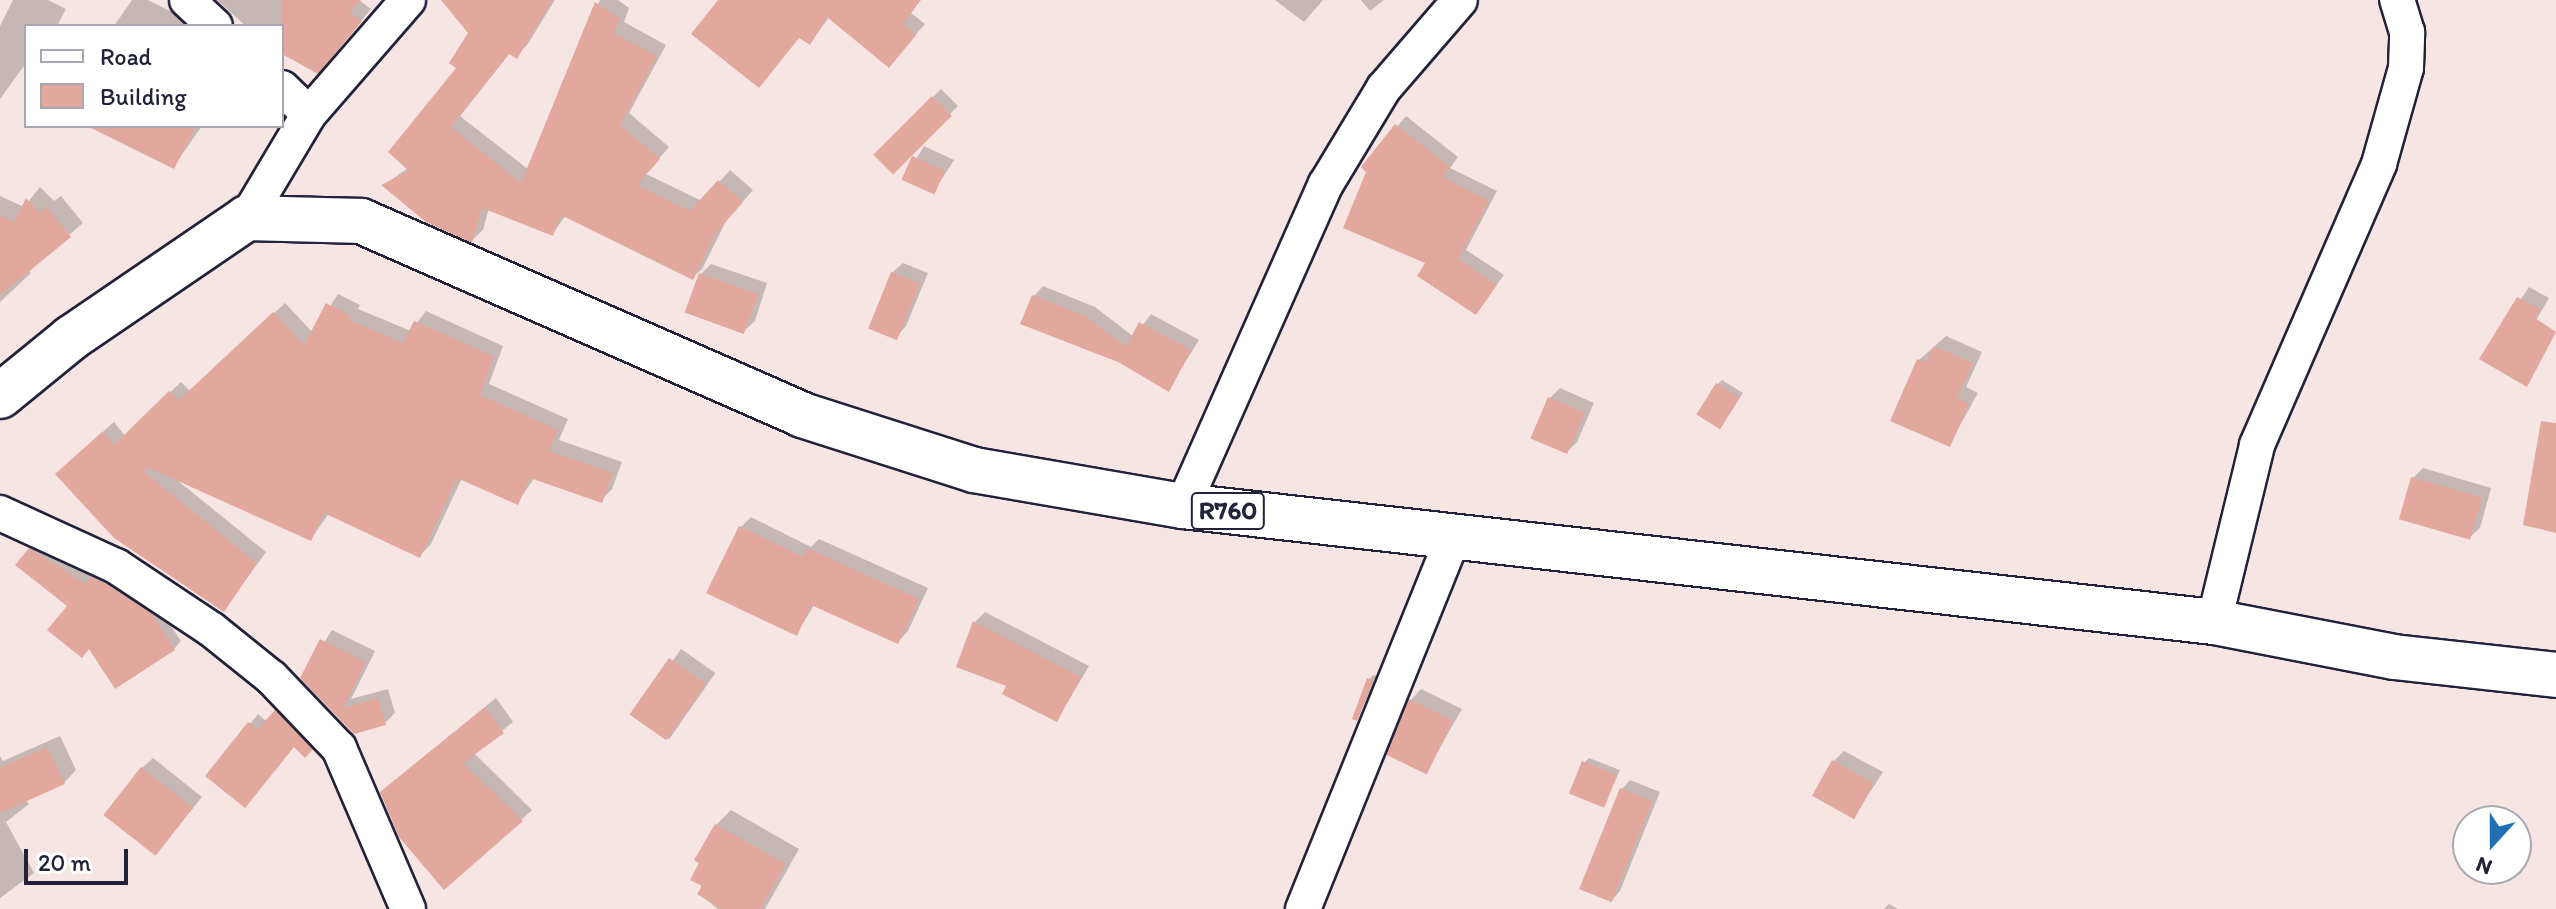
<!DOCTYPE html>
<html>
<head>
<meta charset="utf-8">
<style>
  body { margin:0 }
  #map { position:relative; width:2556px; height:909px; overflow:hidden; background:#f6e5e2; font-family:Itim,sans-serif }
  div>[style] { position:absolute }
  .shadow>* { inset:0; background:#0003; transform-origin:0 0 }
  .building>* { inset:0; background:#e2a89e; transform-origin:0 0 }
  .roads { filter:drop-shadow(2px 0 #22223b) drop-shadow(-2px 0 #22223b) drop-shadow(0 2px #22223b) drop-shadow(0 -2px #22223b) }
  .street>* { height:34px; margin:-17px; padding:0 17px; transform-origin:17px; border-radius:17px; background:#fff }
  .primary>* { height:44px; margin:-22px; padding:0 22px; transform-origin:22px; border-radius:22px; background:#fff }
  span { translate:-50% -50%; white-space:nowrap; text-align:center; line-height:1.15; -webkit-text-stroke:8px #fff; paint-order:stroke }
  .shield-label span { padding:2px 6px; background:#fff; border:2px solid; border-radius:6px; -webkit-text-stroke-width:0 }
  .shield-label { font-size:26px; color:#22223b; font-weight:700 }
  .legend { position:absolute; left:24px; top:24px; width:260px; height:104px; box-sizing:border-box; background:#fff; border:2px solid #a7a7b1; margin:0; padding:10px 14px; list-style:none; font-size:24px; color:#22223b }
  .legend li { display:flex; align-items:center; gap:16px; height:40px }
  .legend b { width:40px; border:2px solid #a7a7b1 }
  .north { position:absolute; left:2452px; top:805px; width:80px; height:80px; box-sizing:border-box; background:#fff; border:2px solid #a7a7b1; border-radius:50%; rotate:201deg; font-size:22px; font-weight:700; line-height:32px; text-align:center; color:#22223b }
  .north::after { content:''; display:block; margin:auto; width:28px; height:36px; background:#1f6fb2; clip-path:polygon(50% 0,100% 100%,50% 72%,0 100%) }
  .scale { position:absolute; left:24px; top:849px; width:104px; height:36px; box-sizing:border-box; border:4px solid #22223b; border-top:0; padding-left:10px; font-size:24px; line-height:28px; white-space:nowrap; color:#22223b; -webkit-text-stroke:6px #fff; paint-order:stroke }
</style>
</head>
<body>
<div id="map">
  <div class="shadow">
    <i style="clip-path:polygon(13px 0,48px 0,66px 9px,57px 26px,26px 26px,26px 63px,0 99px,0 26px)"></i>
    <i style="clip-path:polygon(132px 0,148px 0,200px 26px,114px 26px)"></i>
    <i style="clip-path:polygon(217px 0,359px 0,371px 9px,328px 60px,282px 49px,282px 26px,246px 26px)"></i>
    <i style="clip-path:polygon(444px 0,555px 0,527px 45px,516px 56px,510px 53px,460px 116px,529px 170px,600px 0,618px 0,629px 8px,624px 22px,666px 45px,629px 113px,669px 147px,646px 174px,702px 201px,730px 170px,753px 190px,726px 221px,702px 269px,693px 277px,566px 215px,553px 233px,489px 208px,483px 230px,472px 240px,384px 185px,408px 168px,459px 67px,470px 32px)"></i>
    <i style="clip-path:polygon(721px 0,921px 0,911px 13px,925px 24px,898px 55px,830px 16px,810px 43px)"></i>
    <i style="clip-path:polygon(1275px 0,1323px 0,1304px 22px)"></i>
    <i style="clip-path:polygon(1361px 0,1384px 0,1370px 11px)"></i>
    <i style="clip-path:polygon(941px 89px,958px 106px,899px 165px,877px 155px)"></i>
    <i style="clip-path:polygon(1406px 116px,1458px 157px,1450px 168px,1497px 191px,1466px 250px,1504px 275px,1475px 313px,1428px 262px,1364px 167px)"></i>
    <i style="clip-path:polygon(92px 126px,202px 126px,173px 167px)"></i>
    <i style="clip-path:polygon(924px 146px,954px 160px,933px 193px,904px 179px)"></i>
    <i style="clip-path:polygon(40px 187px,54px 201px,61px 196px,83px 223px,28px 270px,31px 273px,0 302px,0 196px,24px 207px)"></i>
    <i style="clip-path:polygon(903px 263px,928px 273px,906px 326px,896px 337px,892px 273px)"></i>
    <i style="clip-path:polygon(711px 264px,767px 283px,755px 321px,744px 331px,701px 274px)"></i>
    <i style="clip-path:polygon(1043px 286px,1095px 307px,1134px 337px,1151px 314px,1199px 340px,1168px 390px,1034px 296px)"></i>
    <i style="clip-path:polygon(2529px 287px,2549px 298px,2513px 360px,2482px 358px)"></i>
    <i style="clip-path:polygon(338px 294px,360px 305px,358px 309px,411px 331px,426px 311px,503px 346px,489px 384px,568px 419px,559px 440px,622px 462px,612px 489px,601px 500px,535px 477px,517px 503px,462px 478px,431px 544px,420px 555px,329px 513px,311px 539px,177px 480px,266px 552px,224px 610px,68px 463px,114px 422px,125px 436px,181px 382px,190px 391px,285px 303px,313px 333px)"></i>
    <i style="clip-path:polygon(1946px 336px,1982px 352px,1966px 387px,1978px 393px,1949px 445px,1919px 360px)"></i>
    <i style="clip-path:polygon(1722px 380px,1743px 393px,1720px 427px,1718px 384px)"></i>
    <i style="clip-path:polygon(1560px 388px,1594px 403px,1577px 442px,1567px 452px,1550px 398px)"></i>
    <i style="clip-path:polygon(2423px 468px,2491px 488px,2480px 528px,2469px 538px,2413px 478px)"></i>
    <i style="clip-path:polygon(751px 517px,811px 547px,819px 539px,928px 588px,908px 631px,898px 642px,815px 604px,796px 634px,740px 528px)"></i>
    <i style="clip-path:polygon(38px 542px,94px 578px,101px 571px,158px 606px,181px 641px,174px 649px,90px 647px,70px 605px,30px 549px)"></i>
    <i style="clip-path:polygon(985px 612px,1089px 666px,1057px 720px,1009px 685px,975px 622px)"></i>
    <i style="clip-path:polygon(332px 630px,375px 651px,351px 699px,388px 689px,395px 713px,385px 723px,354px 732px,302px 678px)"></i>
    <i style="left:681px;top:649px;width:42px;height:81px;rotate:35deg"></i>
    <i style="clip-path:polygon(1374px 675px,1377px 676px,1357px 719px,1369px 679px)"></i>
    <i style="clip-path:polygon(1421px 689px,1462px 709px,1426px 772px,1389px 754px,1411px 700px)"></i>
    <i style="clip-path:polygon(496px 698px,513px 722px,474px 753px,532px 810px,521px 820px,393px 782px)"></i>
    <i style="clip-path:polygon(285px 703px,320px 739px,305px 755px,294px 745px,208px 775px,258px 714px,267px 722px)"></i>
    <i style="clip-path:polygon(60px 736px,76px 770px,64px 783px,26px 800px,29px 804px,6px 822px,34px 873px,0 898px,0 756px,3px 761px)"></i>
    <i style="clip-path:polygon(1844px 751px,1883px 772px,1854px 817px,1834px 761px)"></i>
    <i style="clip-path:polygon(153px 758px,202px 797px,165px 843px,142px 768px)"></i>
    <i style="clip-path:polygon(1589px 758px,1620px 770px,1604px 805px,1584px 763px)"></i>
    <i style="clip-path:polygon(1630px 780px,1660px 792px,1620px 891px,1612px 900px,1622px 789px)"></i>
    <i style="clip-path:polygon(731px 810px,799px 849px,765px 909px,718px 909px,699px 894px,716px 825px)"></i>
    <i style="clip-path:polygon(1889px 904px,1898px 909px,1884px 909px)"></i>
  </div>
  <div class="building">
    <i style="clip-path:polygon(282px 0,361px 0,349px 12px,362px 21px,318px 74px,282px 54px)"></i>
    <i style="clip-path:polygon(441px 0,552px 0,517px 59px,509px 54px,451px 127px,521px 183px,595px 2px,620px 19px,614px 33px,657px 56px,620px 125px,660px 159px,637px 185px,690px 211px,718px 180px,743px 202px,715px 234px,693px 280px,561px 215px,553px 236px,482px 208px,472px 243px,426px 222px,381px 185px,409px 171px,388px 152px,456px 68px,449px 63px,468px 33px)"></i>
    <i style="clip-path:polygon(718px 0,920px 0,903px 24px,916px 35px,889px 68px,827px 17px,810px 45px,799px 38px,759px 88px,691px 34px)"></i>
    <i style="left:932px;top:96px;width:28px;height:83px;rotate:45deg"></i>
    <i style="clip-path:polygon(1395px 124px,1450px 167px,1443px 177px,1489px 201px,1458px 259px,1497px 285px,1476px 315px,1417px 276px,1425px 263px,1343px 228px,1366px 172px,1361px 167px)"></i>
    <i style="clip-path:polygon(87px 126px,196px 126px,174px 169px)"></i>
    <i style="left:912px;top:156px;width:36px;height:26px;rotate:24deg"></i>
    <i style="clip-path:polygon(26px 198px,40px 213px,47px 207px,71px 237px,0 295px,0 215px,14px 222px)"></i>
    <i style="left:891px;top:272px;width:31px;height:61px;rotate:22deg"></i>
    <i style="left:699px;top:273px;width:63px;height:42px;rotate:20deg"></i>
    <i style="clip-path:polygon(1032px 295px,1085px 316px,1126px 347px,1139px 322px,1191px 350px,1169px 392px,1118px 362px,1020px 324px)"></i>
    <i style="clip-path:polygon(2517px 297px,2541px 309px,2535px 318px,2556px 332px,2527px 387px,2479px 359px)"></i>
    <i style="clip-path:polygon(326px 303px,351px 316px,349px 320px,403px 343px,414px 321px,494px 356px,480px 395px,558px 430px,549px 451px,613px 473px,602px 503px,530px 478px,518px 505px,457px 478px,420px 558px,324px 513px,311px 541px,147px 467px,144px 472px,257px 563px,224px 612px,114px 538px,55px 474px,102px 432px,114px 445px,169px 391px,179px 400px,273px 312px,304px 345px)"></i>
    <i style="clip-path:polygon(1934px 346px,1973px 363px,1957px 398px,1969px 404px,1950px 447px,1890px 421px,1917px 359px,1926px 363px)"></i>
    <i style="left:1716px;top:383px;width:28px;height:37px;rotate:32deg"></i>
    <i style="left:1548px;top:397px;width:40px;height:45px;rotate:23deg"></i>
    <i style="clip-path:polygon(2541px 421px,2556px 423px,2556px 533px,2523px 525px)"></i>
    <i style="left:2411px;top:477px;width:74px;height:44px;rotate:16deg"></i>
    <i style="clip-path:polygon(739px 526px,803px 557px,807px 548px,919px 599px,898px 644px,811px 605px,797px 636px,706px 593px)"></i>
    <i style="clip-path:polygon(29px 548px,85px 584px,92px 577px,106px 584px,151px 613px,175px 650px,115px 689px,89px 649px,82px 658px,47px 630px,67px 606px,15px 565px)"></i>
    <i style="clip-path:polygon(973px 621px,1081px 677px,1057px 722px,1002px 694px,1006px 686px,956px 667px)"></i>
    <i style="clip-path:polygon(320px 639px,366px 662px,343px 708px,378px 698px,386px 725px,354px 734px,300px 678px)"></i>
    <i style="left:669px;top:658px;width:45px;height:69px;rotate:35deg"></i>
    <i style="clip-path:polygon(1367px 678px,1373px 681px,1357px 721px,1352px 719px)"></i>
    <i style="left:1409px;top:699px;width:49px;height:60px;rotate:26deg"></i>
    <i style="clip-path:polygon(485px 707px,504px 733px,463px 763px,523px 821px,444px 890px,399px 837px,380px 792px)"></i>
    <i style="clip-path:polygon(275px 710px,313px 749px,305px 758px,294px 747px,245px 808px,205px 776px,248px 722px,258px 729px)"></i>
    <i style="clip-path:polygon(47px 747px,65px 784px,0 813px,0 768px)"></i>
    <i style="left:1832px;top:760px;width:48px;height:41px;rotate:29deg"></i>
    <i style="left:1582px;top:761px;width:38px;height:35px;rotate:22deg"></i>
    <i style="left:141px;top:767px;width:66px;height:61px;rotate:38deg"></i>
    <i style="left:1620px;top:788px;width:35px;height:109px;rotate:22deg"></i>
    <i style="clip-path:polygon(715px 824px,786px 864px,760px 909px,722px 909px,697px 894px,702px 886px,690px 880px,699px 863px,694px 860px)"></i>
  </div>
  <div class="roads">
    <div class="street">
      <i style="left:187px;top:0;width:38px;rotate:43deg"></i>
      <i style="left:282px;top:88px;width:37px;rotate:44deg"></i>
      <i style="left:247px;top:218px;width:121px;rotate:-59.2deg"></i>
      <i style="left:309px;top:114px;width:151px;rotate:-49deg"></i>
      <i style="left:1183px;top:506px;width:352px;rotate:-66.1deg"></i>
      <i style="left:1326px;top:184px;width:112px;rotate:-58.9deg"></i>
      <i style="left:1384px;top:88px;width:116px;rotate:-49.2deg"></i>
      <i style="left:0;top:513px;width:128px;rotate:24.6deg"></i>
      <i style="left:116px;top:566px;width:114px;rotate:33.6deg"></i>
      <i style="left:211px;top:629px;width:78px;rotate:38.8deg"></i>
      <i style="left:272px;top:678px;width:97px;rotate:46.3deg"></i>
      <i style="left:339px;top:748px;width:175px;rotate:66.8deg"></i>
      <i style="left:2214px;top:622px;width:182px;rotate:-76.3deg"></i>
      <i style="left:2257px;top:445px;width:306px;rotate:-66.5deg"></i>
      <i style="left:2379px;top:164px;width:100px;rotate:-74.3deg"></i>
      <i style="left:2406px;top:68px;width:36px;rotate:-88deg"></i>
      <i style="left:2407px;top:32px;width:34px;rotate:-107deg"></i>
      <i style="left:1303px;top:909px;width:401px;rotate:-68deg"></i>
    </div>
    <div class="primary">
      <i style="left:0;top:396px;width:92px;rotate:-39.2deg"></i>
      <i style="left:71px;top:338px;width:213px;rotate:-34.3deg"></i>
      <i style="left:247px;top:218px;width:114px;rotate:1.5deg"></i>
      <i style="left:361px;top:221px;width:482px;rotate:23.7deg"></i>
      <i style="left:802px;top:415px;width:181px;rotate:17.7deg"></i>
      <i style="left:974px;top:470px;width:212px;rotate:9.8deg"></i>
      <i style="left:1183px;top:506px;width:1038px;rotate:6.42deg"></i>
      <i style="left:2214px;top:622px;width:183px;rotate:11deg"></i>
      <i style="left:2394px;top:657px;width:163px;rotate:6.3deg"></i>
    </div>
  </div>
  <div class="shield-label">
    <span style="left:1228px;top:511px">R760</span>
  </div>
  <ul class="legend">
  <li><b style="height:10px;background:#fff"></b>Road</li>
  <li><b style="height:22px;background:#e2a89e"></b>Building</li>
  </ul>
  <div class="north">N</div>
  <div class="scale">20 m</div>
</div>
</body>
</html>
